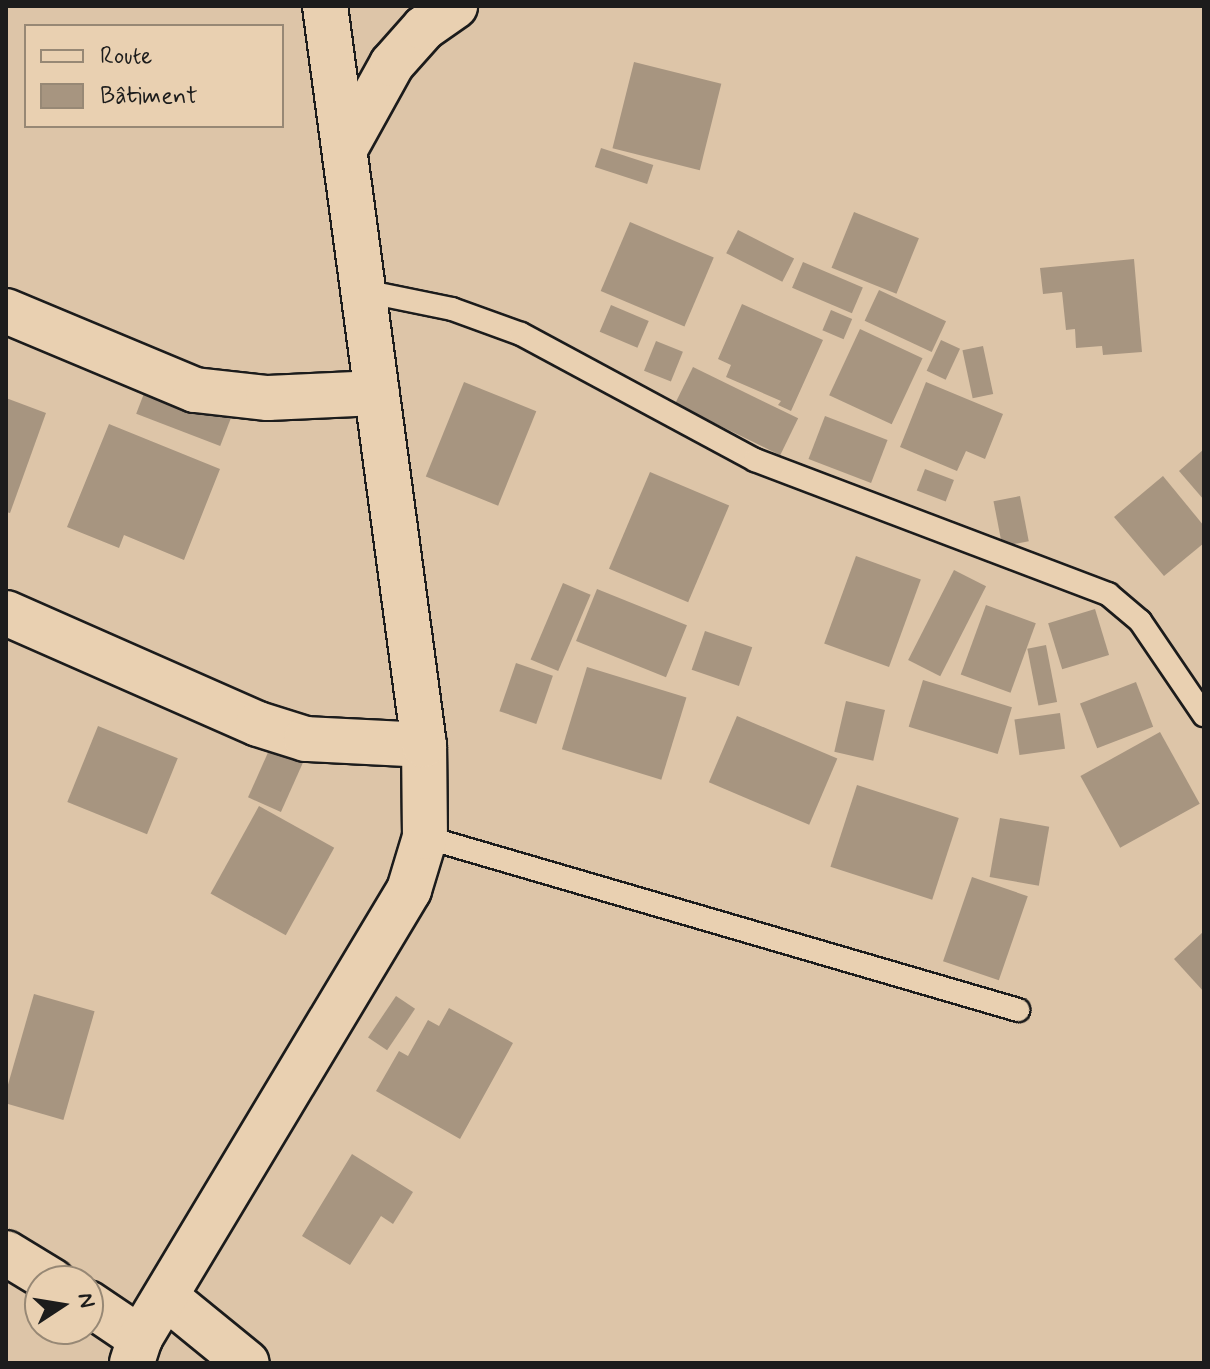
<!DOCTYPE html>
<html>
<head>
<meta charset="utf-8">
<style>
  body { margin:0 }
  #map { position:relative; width:1210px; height:1369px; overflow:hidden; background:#ddc5a8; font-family:Mynerve,sans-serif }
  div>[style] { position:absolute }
  .building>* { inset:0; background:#a79580; transform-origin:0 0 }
  .roads { filter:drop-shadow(2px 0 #1c1c1c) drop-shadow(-2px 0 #1c1c1c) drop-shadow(0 2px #1c1c1c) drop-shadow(0 -2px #1c1c1c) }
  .service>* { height:22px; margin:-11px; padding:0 11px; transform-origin:11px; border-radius:11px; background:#e9d0b1 }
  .minor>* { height:44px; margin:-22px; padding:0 22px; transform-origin:22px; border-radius:22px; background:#e9d0b1 }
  span { translate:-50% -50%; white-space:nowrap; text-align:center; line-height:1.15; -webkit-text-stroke:6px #e9d0b1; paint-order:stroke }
  .frame { position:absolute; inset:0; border:8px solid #1c1c1c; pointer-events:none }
  .legend { position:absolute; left:24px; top:24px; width:260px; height:104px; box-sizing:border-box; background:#e9d0b1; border:2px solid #978875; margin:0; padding:10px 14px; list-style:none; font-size:24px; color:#1c1c1c }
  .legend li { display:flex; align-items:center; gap:16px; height:40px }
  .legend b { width:40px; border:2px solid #978875 }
  .north { position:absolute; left:24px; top:1265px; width:80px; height:80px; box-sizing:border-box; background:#e9d0b1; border:2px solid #978875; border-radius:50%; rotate:78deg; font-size:22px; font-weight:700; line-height:32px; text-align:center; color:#1c1c1c }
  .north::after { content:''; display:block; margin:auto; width:28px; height:36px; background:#1c1c1c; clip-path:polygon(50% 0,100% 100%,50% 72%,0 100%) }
</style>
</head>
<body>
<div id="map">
  <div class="building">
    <i style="left:634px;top:62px;width:90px;height:89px;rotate:14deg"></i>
    <i style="left:601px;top:148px;width:55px;height:20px;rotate:18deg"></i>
    <i style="left:854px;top:212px;width:70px;height:60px;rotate:22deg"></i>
    <i style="left:630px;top:222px;width:91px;height:75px;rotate:23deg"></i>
    <i style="left:738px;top:230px;width:63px;height:26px;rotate:27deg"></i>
    <i style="clip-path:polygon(1134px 259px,1142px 352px,1103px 355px,1102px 346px,1076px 348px,1075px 329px,1066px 330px,1062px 292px,1043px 294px,1040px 268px)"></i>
    <i style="left:803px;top:262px;width:65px;height:28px;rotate:23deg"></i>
    <i style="left:879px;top:290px;width:74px;height:34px;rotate:25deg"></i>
    <i style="clip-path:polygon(742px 304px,823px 340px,791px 411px,778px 405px,781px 401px,726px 377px,731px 365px,718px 359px)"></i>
    <i style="left:611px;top:305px;width:41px;height:29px;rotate:23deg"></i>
    <i style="left:831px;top:310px;width:23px;height:22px;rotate:23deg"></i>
    <i style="left:860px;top:329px;width:69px;height:73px;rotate:25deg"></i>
    <i style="left:941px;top:340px;width:21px;height:34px;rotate:25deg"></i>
    <i style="left:656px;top:341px;width:29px;height:32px;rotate:22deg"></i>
    <i style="left:983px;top:346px;width:49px;height:21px;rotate:78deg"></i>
    <i style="left:693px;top:367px;width:117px;height:41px;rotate:26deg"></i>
    <i style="left:464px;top:382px;width:78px;height:102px;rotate:22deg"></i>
    <i style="clip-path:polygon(926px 382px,1003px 414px,985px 459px,966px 451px,957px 471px,900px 447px)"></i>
    <i style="left:148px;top:383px;width:90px;height:33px;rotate:21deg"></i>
    <i style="clip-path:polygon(6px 398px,46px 413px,10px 513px,6px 512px)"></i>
    <i style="left:825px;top:416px;width:67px;height:46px;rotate:21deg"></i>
    <i style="clip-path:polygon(109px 424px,220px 469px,184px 560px,124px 535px,119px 548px,67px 527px)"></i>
    <i style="clip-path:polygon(1204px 449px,1204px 500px,1179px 471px)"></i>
    <i style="left:925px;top:469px;width:31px;height:23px;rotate:21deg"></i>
    <i style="left:650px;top:472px;width:86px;height:105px;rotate:23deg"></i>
    <i style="clip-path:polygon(1163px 476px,1204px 526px,1204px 543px,1164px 576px,1114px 517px)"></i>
    <i style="left:1020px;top:496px;width:46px;height:27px;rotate:79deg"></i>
    <i style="left:856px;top:556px;width:69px;height:93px;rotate:20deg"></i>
    <i style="left:954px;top:570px;width:36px;height:101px;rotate:27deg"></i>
    <i style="left:563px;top:583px;width:30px;height:83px;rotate:23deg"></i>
    <i style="left:597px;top:589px;width:97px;height:56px;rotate:22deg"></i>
    <i style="left:986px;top:605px;width:53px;height:74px;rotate:20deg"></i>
    <i style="left:1095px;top:609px;width:48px;height:49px;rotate:73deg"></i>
    <i style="left:705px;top:631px;width:50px;height:41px;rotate:19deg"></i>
    <i style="left:1046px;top:645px;width:58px;height:19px;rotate:79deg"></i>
    <i style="left:516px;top:663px;width:39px;height:51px;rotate:19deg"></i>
    <i style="left:587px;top:667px;width:104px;height:86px;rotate:17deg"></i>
    <i style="left:923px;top:680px;width:93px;height:49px;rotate:17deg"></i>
    <i style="left:1136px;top:682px;width:48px;height:60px;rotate:69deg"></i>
    <i style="left:846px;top:701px;width:40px;height:52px;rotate:13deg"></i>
    <i style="left:1060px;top:713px;width:36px;height:46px;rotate:82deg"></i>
    <i style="left:737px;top:716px;width:109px;height:72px;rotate:23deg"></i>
    <i style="left:98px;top:726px;width:86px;height:82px;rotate:22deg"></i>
    <i style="left:1160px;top:732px;width:82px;height:91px;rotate:61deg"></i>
    <i style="left:270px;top:748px;width:36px;height:54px;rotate:24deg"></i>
    <i style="left:857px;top:785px;width:107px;height:86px;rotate:18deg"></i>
    <i style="left:259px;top:806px;width:86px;height:100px;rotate:29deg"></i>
    <i style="left:1000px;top:818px;width:50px;height:60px;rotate:10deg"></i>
    <i style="left:972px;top:877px;width:59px;height:89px;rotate:19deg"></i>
    <i style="clip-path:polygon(1204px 931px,1204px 992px,1174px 959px)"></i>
    <i style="left:34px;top:994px;width:63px;height:113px;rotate:16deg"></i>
    <i style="left:396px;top:996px;width:23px;height:50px;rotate:34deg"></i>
    <i style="clip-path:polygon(449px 1008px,513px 1043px,460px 1139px,376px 1091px,399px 1051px,408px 1056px,428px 1020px,439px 1026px)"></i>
    <i style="clip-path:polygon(352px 1154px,413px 1192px,393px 1224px,381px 1216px,350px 1265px,302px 1236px)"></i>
  </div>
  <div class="roads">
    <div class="service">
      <i style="left:364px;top:291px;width:90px;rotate:11.6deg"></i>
      <i style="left:452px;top:309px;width:73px;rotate:19.9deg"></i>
      <i style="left:521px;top:334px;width:266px;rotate:28.3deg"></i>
      <i style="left:755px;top:460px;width:378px;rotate:20.8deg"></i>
      <i style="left:1108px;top:594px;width:42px;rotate:40.2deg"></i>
      <i style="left:1140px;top:621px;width:114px;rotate:55.8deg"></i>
      <i style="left:425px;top:837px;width:618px;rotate:16.26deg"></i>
    </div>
    <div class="minor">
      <i style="left:346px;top:147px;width:95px;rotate:-61deg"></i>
      <i style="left:392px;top:64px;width:48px;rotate:-48.4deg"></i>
      <i style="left:424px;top:28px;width:38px;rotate:-35deg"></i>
      <i style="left:6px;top:311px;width:205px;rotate:22.7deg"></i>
      <i style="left:195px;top:390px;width:73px;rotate:6.3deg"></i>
      <i style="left:268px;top:398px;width:109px;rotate:-2.6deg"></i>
      <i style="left:6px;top:613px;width:275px;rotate:23.8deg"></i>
      <i style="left:258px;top:724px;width:50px;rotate:17.4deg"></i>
      <i style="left:306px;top:739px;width:118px;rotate:2.9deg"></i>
      <i style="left:6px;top:1253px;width:54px;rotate:31.3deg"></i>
      <i style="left:166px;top:1297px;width:104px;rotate:39.2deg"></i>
      <i style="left:88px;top:1303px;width:63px;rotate:33.9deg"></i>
      <i style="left:140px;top:1338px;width:26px;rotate:108deg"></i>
      <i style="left:140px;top:1338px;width:523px;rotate:-59.02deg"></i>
      <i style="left:409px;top:890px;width:55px;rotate:-73.2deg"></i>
      <i style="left:425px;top:837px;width:92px;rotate:-90.6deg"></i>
      <i style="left:424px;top:745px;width:746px;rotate:-97.63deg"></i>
    </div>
  </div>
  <div class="frame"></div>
  <ul class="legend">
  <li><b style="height:10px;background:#e9d0b1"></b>Route</li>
  <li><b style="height:22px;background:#a79580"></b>Bâtiment</li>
  </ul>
  <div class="north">N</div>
</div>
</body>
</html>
